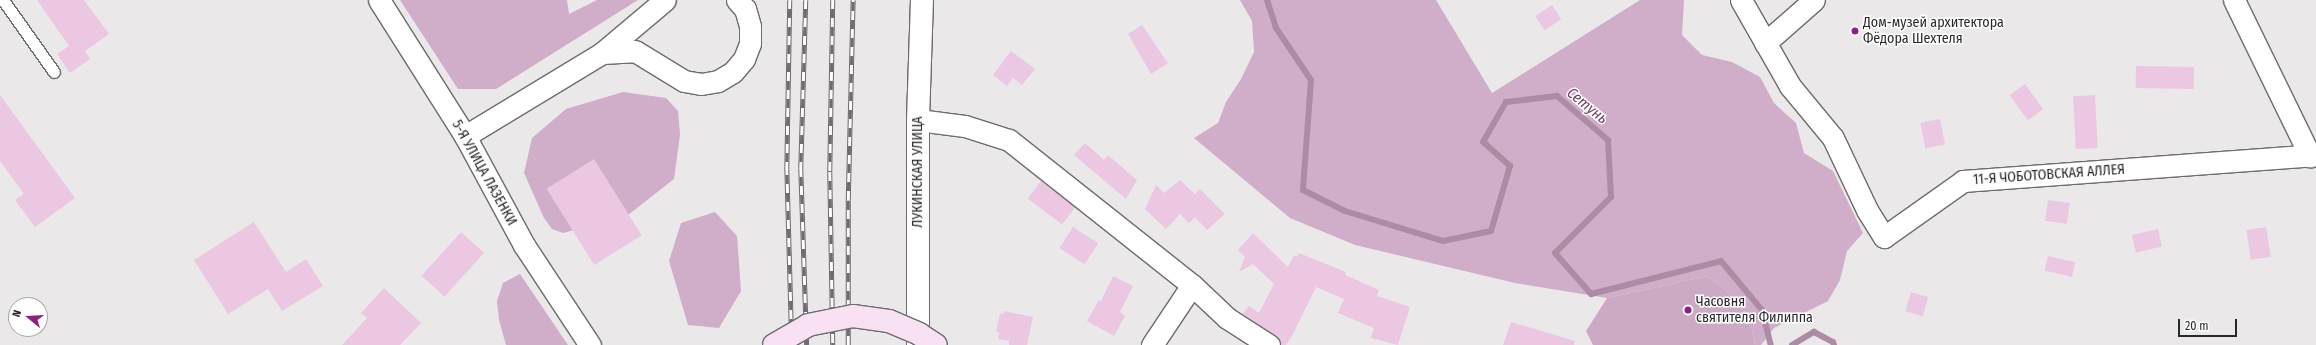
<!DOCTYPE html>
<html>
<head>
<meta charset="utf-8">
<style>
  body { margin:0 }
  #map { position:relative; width:2316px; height:345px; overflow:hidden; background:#ebe8ea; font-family:"Fira Sans Condensed",sans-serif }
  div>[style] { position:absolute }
  .green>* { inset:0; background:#ccaac4 }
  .forest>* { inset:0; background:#d0adc8 }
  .stream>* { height:6px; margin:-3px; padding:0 3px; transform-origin:3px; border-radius:3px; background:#ad8ba5 }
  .building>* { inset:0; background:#ebc7e2; transform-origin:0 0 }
  .roads { filter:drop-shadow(1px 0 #6d6b6d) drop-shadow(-1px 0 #6d6b6d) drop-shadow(0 1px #6d6b6d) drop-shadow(0 -1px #6d6b6d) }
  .service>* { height:11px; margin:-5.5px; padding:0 5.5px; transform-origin:5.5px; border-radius:5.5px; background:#fff }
  .minor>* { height:21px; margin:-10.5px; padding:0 10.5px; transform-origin:10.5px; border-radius:10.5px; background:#fff }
  .tertiary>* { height:22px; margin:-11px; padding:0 11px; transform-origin:11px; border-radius:11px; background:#fff }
  .rail>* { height:4.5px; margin-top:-2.25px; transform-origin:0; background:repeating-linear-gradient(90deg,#fff 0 9px,#6e6c6e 0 18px); box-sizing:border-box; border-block:1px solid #6e6c6e }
  .bridges { filter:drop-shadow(1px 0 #6d6b6d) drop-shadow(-1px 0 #6d6b6d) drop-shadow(0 1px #6d6b6d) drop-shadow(0 -1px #6d6b6d) }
  .secondary-bridge>* { height:22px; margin:-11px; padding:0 11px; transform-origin:11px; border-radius:11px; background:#f7e1f3 }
  .dots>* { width:11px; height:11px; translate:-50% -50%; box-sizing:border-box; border:2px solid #fff; border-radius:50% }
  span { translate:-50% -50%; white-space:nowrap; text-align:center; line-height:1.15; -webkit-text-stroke:3px #fff; paint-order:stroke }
  .poi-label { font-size:14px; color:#2a292a }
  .left { translate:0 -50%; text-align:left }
  .street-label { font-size:14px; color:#2a292a }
  .water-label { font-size:15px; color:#6b3d63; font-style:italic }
  .north { position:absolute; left:8px; top:297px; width:40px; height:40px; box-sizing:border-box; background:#fff; border:1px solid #aaa9aa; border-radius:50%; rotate:288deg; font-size:11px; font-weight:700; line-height:16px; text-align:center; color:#2a292a }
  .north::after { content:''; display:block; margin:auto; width:14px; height:18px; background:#8f2081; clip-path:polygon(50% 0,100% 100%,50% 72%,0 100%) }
  .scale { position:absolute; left:2178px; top:319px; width:59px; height:18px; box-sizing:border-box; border:2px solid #2a292a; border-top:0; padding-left:5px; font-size:12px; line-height:14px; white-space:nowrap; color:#2a292a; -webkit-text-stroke:3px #fff; paint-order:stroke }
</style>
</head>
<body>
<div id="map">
  <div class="green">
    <i style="clip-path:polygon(1708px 276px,1728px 292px,1750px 318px,1755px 345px,1593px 345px,1586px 331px,1607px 298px)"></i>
  </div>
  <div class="forest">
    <i style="clip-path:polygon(400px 0,567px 0,569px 14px,597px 0,638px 0,496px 89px,458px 89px)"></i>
    <i style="clip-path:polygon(1240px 0,1436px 0,1492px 93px,1640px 0,1684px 0,1682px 35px,1702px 55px,1732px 62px,1760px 77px,1774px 103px,1796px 123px,1804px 153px,1833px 171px,1863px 233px,1847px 251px,1840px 280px,1828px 301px,1774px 328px,1761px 345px,1755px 345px,1750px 318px,1728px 292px,1708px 276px,1607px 298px,1515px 283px,1355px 245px,1290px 218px,1194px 138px,1218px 123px,1226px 102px,1241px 79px,1254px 52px,1252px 21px)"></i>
    <i style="clip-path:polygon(623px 92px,666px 98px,678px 111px,680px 135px,674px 179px,628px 215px,563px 233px,552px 229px,544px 218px,524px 173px,532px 138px,566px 109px)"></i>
    <i style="clip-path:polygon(715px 212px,737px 236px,741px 291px,719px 328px,688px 325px,669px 261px,681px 223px)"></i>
    <i style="clip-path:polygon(520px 274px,568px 345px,506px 345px,499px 320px,497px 301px,503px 283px)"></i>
  </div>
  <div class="stream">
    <i style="left:1267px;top:0;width:29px;rotate:72deg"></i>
    <i style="left:1276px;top:28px;width:63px;rotate:56.1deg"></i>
    <i style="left:1311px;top:80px;width:110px;rotate:94.2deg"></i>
    <i style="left:1303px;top:190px;width:47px;rotate:26.6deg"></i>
    <i style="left:1345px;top:211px;width:102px;rotate:17deg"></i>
    <i style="left:1443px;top:241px;width:49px;rotate:-11.8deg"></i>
    <i style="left:1491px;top:231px;width:68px;rotate:-73.7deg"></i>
    <i style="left:1510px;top:166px;width:36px;rotate:-138deg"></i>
    <i style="left:1483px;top:142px;width:46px;rotate:-60.1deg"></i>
    <i style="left:1506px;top:102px;width:51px;rotate:-6.7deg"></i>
    <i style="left:1557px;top:96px;width:67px;rotate:40.8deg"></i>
    <i style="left:1608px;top:140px;width:57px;rotate:87deg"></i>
    <i style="left:1611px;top:197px;width:79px;rotate:135deg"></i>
    <i style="left:1555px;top:253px;width:55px;rotate:48.7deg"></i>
    <i style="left:1591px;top:294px;width:134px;rotate:-14.2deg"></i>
    <i style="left:1721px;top:261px;width:64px;rotate:50.1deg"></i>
    <i style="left:1762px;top:310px;width:36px;rotate:76deg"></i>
    <i style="left:1792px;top:345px;width:26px;rotate:-31deg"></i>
    <i style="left:1814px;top:332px;width:21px;rotate:28deg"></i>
    <i style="left:1833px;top:342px;width:3px;rotate:72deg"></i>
  </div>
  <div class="building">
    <i style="clip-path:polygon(37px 0,84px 0,109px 34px,85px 51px,90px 59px,70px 73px,57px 54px,69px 46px)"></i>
    <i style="left:1552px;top:5px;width:17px;height:20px;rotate:57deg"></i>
    <i style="clip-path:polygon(1142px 25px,1168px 63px,1151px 74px,1128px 34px)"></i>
    <i style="clip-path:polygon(1011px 51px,1035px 69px,1022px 85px,1013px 78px,1007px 86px,993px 75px)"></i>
    <i style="left:2136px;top:66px;width:58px;height:22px;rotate:1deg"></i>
    <i style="left:2025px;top:84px;width:31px;height:19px;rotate:54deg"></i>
    <i style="clip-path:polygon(0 95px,75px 198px,35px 227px,15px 200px,24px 194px,0 161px)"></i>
    <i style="left:2095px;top:95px;width:53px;height:22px;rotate:87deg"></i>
    <i style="left:1940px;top:119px;width:26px;height:20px;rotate:79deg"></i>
    <i style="clip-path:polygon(1085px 143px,1104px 160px,1108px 155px,1137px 180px,1126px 199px,1074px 155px)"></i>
    <i style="left:594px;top:159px;width:90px;height:56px;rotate:58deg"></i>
    <i style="clip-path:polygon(1180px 180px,1195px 194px,1200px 189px,1225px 214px,1207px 230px,1195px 217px,1189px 223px,1180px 214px,1166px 229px,1145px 209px,1156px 185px,1164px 193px)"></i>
    <i style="left:1041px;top:181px;width:43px;height:22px;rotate:37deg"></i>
    <i style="left:2048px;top:200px;width:22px;height:21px;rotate:8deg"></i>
    <i style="clip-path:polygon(254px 222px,286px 272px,306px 259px,323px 286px,282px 311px,268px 289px,228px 314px,194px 260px)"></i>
    <i style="left:1073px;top:227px;width:30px;height:25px;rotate:33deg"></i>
    <i style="left:2266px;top:227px;width:30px;height:20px;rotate:81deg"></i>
    <i style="left:2158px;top:229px;width:18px;height:27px;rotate:77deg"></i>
    <i style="left:461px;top:232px;width:31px;height:59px;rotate:42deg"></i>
    <i style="clip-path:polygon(1253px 233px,1288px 267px,1294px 255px,1297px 257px,1299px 253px,1346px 272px,1345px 275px,1379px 290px,1377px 296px,1410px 307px,1398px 345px,1371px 338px,1374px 328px,1338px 313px,1344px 299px,1316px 287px,1292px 336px,1286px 345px,1281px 345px,1275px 335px,1243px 314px,1249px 306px,1259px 313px,1274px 284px,1253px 264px,1239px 272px,1245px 257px,1238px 250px)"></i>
    <i style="left:2048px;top:256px;width:28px;height:15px;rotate:13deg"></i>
    <i style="clip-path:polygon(1113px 276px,1133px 286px,1120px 312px,1125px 316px,1114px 336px,1087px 321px,1099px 300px,1101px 301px)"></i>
    <i style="clip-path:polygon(384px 288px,421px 323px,400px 345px,342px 345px,367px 318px,361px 313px)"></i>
    <i style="left:1911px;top:292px;width:18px;height:20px;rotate:16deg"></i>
    <i style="clip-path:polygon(1004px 311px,1033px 317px,1027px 345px,1009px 345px,1009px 341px,998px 339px,999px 332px,996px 331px,1000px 313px,1003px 314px)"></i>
    <i style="clip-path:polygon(1511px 322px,1575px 341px,1574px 345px,1503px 345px)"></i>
  </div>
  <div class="roads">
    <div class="service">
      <i style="left:3px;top:0;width:88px;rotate:54.7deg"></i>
    </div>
    <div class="minor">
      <i style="left:379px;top:0;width:161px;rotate:57.7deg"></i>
      <i style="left:465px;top:136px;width:124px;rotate:61.6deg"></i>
      <i style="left:524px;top:245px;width:120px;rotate:56.6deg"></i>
      <i style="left:1741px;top:0;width:99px;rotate:60.3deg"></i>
      <i style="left:1790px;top:86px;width:67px;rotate:50.4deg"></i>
      <i style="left:1833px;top:138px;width:80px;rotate:64.7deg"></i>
      <i style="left:1867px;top:210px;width:32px;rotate:58deg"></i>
      <i style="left:1884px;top:237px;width:97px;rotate:-35.3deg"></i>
      <i style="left:1963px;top:181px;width:354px;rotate:-4.2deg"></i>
      <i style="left:2234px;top:0;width:174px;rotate:64deg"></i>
      <i style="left:1765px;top:43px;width:65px;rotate:-41.3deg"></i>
      <i style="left:602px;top:53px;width:33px;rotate:-3deg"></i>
      <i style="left:635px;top:51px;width:57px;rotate:31.5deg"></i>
      <i style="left:684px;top:81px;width:17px;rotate:10deg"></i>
      <i style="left:701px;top:84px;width:17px;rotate:-10deg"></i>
      <i style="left:718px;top:81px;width:17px;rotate:-31deg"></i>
      <i style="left:733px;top:72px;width:17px;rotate:-50deg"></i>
      <i style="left:744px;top:59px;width:17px;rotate:-69deg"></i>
      <i style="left:750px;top:43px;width:17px;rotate:-90deg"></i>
      <i style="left:750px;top:26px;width:18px;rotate:-106deg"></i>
      <i style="left:745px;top:9px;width:12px;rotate:-132deg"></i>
      <i style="left:918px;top:120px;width:47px;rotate:7.3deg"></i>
      <i style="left:965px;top:126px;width:46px;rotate:17.7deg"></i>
      <i style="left:1009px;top:140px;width:233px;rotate:38.4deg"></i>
      <i style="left:1192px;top:285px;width:48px;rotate:43.3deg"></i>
      <i style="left:1227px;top:318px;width:50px;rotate:32.7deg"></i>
      <i style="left:465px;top:136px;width:160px;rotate:-31.2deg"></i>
      <i style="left:602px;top:53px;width:82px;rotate:-40.1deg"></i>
      <i style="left:1152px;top:345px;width:72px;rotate:-56.3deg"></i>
    </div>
    <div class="tertiary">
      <i style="left:918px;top:345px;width:225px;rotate:-90deg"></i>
      <i style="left:918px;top:120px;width:120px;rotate:-88.1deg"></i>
    </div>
  </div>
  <div class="rail">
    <i style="left:790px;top:0;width:166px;rotate:91deg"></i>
    <i style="left:787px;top:166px;width:179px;rotate:88.4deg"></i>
    <i style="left:806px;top:0;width:168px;rotate:91.7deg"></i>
    <i style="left:801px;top:168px;width:177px;rotate:88.1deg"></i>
    <i style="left:833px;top:0;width:172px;rotate:91deg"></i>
    <i style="left:830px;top:172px;width:173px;rotate:89deg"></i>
    <i style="left:848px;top:345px;width:145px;rotate:-90deg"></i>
    <i style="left:848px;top:200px;width:200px;rotate:-88.6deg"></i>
  </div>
  <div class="bridges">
    <div class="secondary-bridge">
      <i style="left:774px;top:345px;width:39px;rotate:-30deg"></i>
      <i style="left:808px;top:325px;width:46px;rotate:-11.3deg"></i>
      <i style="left:853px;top:316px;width:36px;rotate:8deg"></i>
      <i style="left:889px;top:321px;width:33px;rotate:23deg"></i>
      <i style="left:919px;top:334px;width:20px;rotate:33deg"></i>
    </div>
  </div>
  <div class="dots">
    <i style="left:1855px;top:31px;background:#8f2081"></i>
    <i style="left:1688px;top:310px;background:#8f2081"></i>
  </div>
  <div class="poi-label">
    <span class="left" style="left:1863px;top:31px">Дом-музей архитектора<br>Фёдора Шехтеля</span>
    <span class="left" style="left:1696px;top:310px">Часовня<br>святителя Филиппа</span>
  </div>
  <div class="street-label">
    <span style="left:918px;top:172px;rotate:-90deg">ЛУКИНСКАЯ УЛИЦА</span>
    <span style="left:484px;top:173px;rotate:61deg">5-Я УЛИЦА ЛАЗЕНКИ</span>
    <span style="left:2049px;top:175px;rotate:-4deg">11-Я ЧОБОТОВСКАЯ АЛЛЕЯ</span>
  </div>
  <div class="water-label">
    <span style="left:1587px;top:106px;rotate:39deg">Сетунь</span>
  </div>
  <div class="north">N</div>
  <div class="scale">20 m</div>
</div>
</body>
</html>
